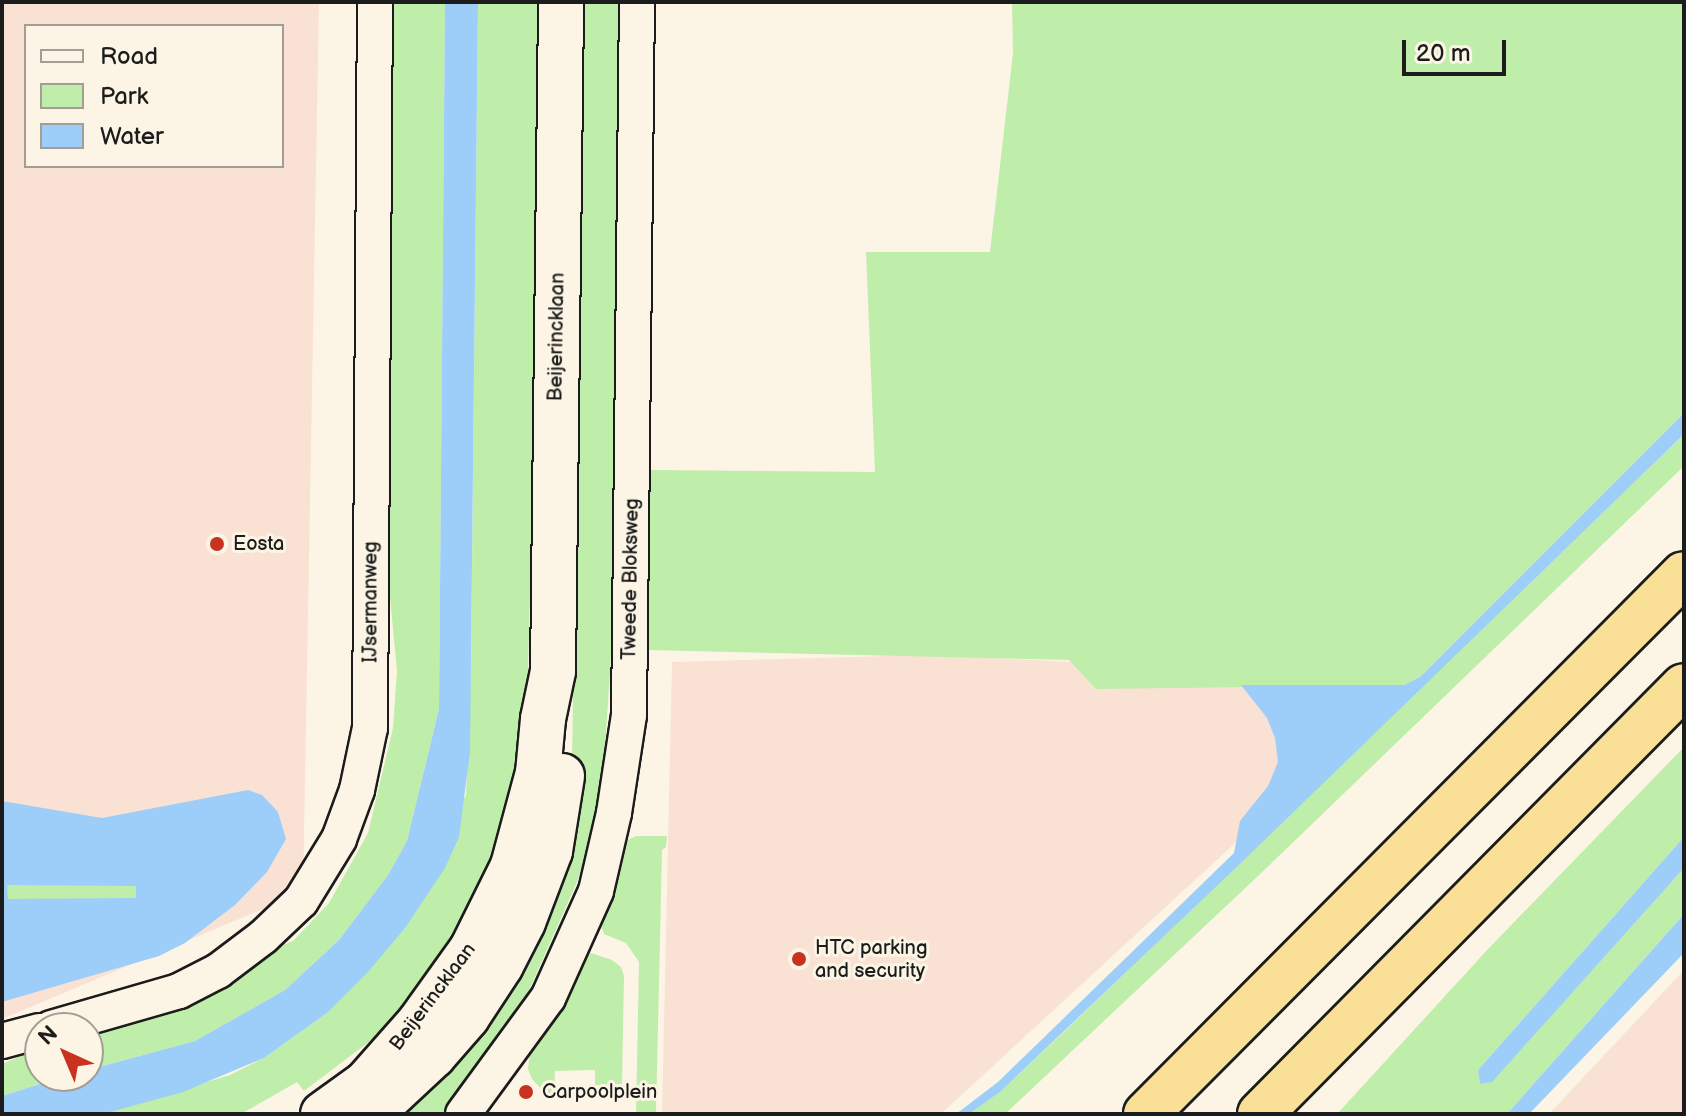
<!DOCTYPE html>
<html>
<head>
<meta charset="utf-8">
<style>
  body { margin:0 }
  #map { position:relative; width:1686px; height:1116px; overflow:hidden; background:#fcf5e5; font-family:"Balsamiq Sans",sans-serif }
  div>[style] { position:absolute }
  .built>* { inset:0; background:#f9e2d3 }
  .green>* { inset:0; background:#bfedaa; transform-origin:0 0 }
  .water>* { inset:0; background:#9ccef9 }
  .roads { filter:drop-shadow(2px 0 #1c1c1c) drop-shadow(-2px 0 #1c1c1c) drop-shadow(0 2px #1c1c1c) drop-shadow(0 -2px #1c1c1c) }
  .minor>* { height:34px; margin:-17px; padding:0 17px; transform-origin:17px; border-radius:17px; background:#fcf5e5 }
  .secondary>* { height:44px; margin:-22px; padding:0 22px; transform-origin:22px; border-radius:22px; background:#fcf5e5 }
  .motorway>* { height:44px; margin:-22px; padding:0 22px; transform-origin:22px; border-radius:22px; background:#f9e096 }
  .dots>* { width:22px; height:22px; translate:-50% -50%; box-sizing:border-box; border:4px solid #fcf5e5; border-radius:50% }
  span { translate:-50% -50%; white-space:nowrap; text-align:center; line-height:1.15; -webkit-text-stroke:6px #fcf5e5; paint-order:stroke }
  .street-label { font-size:20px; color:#1c1c1c }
  .poi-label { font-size:20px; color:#1c1c1c }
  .left { translate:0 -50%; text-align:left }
  .frame { position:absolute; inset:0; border:4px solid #1c1c1c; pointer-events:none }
  .legend { position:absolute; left:24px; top:24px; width:260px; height:144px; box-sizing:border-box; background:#fcf5e5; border:2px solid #a29e95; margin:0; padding:10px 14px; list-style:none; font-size:24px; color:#1c1c1c }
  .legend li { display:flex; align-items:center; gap:16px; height:40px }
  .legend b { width:40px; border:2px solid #a29e95 }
  .north { position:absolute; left:24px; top:1012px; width:80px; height:80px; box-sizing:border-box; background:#fcf5e5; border:2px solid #a29e95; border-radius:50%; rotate:316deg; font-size:22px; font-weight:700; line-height:32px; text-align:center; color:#1c1c1c }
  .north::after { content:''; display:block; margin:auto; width:28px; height:36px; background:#c8321e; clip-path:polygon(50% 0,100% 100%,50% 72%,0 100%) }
  .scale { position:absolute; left:1402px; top:40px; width:104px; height:36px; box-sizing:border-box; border:4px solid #1c1c1c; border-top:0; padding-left:10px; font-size:24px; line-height:28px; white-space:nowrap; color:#1c1c1c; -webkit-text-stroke:6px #fcf5e5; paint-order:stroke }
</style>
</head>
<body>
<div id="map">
  <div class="built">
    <i style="clip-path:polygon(evenodd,2px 2px,319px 2px,303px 892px,2px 1019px,2px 2px,26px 26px,282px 26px,282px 166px,26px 166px,26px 26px)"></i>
    <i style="clip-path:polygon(926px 655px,1414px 678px,941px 1114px,662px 1114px,672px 662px)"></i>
    <i style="clip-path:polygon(1684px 970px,1684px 1114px,1549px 1114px)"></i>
  </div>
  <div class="green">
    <i style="clip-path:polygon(389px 2px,445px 2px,439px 709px,407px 841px,388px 875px,339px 940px,285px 990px,195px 1041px,88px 1070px,88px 1028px,293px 941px,329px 903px,368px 833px,393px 728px,397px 671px,388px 576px,384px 356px)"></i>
    <i style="clip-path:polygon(478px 2px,541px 2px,540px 237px,528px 668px,520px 771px,477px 912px,403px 1016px,304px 1091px,297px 1082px,241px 1114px,103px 1114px,230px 1075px,264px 1058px,327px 1013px,466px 795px,471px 669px)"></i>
    <i style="clip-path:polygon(582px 2px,620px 2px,613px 626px,604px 763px,590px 840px,577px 882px,522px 1006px,442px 1114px,404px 1114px,572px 768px)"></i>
    <i style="clip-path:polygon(1012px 2px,1684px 2px,1684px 413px,1420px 677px,1404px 685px,1096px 689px,1069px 660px,647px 650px,650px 470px,875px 472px,866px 252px,990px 252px,1013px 53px)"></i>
    <i style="clip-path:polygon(1684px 434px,1684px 466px,1257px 877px,1005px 1114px,969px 1114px,1000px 1092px,1067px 1029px)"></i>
    <i style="clip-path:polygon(1684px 747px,1684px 837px,1478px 1070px,1480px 1084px,1492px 1081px,1684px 868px,1684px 914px,1507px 1114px,1337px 1114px,1489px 948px)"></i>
    <i style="clip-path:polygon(636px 836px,667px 836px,666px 847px,662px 850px,656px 1114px,636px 1114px,639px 962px,626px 943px,604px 934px,599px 920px,624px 842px)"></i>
    <i style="left:7px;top:885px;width:129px;height:14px"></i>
    <i style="clip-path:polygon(591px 953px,612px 960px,621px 967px,624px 976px,622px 1085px,595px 1085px,595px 1070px,555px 1071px,554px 1095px,543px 1091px,532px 1079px,528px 1069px,530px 1051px,584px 958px)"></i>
    <i style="clip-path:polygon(40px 1048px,40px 1076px,65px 1076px,2px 1096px,2px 1064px)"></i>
  </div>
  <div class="water">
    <i style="clip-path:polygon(445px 2px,478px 2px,470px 752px,459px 837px,445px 868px,405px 928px,368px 972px,327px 1013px,264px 1058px,183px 1092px,103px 1114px,2px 1114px,2px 1096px,65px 1076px,88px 1076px,88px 1070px,195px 1041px,285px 990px,339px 940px,388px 875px,407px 841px,439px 709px)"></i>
    <i style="clip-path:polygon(1684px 413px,1684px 434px,1245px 859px,1000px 1092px,969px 1114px,956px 1114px,998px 1082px,1234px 853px,1240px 821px,1268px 786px,1278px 762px,1275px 738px,1267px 718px,1241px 685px,1404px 685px,1420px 677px)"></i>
    <i style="clip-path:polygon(evenodd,248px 790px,262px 795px,278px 812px,286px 839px,267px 872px,235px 905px,185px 943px,159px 956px,2px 1002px,2px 801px,102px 818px,248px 790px,7px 885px,136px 886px,136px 898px,8px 899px,7px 885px)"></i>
    <i style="clip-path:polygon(1684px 837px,1684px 868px,1492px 1082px,1480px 1084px,1478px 1070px)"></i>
    <i style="clip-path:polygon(1684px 914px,1684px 953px,1529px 1114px,1507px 1114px)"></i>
  </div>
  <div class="roads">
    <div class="minor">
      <i style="left:51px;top:1028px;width:133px;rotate:-16.1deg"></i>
      <i style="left:179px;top:991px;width:44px;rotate:-27.1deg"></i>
      <i style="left:218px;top:971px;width:56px;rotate:-37.1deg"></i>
      <i style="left:263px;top:937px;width:52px;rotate:-43.5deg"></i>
      <i style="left:301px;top:901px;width:73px;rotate:-58.5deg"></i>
      <i style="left:339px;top:839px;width:52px;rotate:-69.8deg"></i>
      <i style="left:357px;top:790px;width:63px;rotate:-78.2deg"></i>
      <i style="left:370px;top:728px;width:726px;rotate:-89.61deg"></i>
      <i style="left:2px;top:1041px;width:39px;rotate:-15deg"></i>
      <i style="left:463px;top:1114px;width:144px;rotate:-53.8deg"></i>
      <i style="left:548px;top:998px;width:117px;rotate:-65.8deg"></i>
      <i style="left:596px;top:891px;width:80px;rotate:-77deg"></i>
      <i style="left:614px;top:813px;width:99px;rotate:-81.3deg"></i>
      <i style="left:629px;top:715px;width:713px;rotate:-89.36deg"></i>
    </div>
    <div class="secondary">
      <i style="left:374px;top:1111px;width:81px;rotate:-43deg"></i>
      <i style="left:433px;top:1056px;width:52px;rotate:-48.9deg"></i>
      <i style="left:467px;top:1017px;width:62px;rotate:-56.8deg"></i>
      <i style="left:501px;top:965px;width:48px;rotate:-62.9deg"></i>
      <i style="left:523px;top:922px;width:76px;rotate:-69.2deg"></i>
      <i style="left:550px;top:851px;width:76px;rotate:-80.9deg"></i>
      <i style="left:323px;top:1114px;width:53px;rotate:-35.8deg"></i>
      <i style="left:366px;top:1083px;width:80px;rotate:-48.5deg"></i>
      <i style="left:419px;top:1023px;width:91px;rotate:-54.4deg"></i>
      <i style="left:472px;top:949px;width:93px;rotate:-63.7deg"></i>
      <i style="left:513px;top:866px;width:96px;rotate:-75deg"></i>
      <i style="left:538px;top:773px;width:54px;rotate:-84.7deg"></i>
      <i style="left:543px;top:719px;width:49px;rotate:-78.2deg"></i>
      <i style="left:553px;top:671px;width:669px;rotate:-89.31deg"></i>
    </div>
    <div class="motorway">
      <i style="left:1146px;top:1114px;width:762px;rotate:-45.11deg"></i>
      <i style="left:1260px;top:1114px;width:602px;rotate:-45.27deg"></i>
    </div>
  </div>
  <div class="dots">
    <i style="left:217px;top:544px;background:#c8321e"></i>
    <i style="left:799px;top:959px;background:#c8321e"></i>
    <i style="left:526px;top:1092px;background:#c8321e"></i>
  </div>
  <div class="street-label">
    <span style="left:557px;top:337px;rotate:-89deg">Beijerincklaan</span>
    <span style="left:631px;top:579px;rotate:-89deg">Tweede Bloksweg</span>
    <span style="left:371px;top:602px;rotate:-90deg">IJsermanweg</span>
    <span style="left:433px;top:997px;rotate:-53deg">Beijerincklaan</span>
  </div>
  <div class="poi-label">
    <span class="left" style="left:233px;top:544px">Eosta</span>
    <span class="left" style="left:815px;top:960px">HTC parking<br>and security</span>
    <span class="left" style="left:542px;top:1092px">Carpoolplein</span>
  </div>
  <div class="frame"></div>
  <ul class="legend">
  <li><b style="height:10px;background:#fcf5e5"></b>Road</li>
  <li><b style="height:22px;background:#bfedaa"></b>Park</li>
  <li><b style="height:22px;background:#9ccef9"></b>Water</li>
  </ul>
  <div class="north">N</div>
  <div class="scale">20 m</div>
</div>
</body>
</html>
